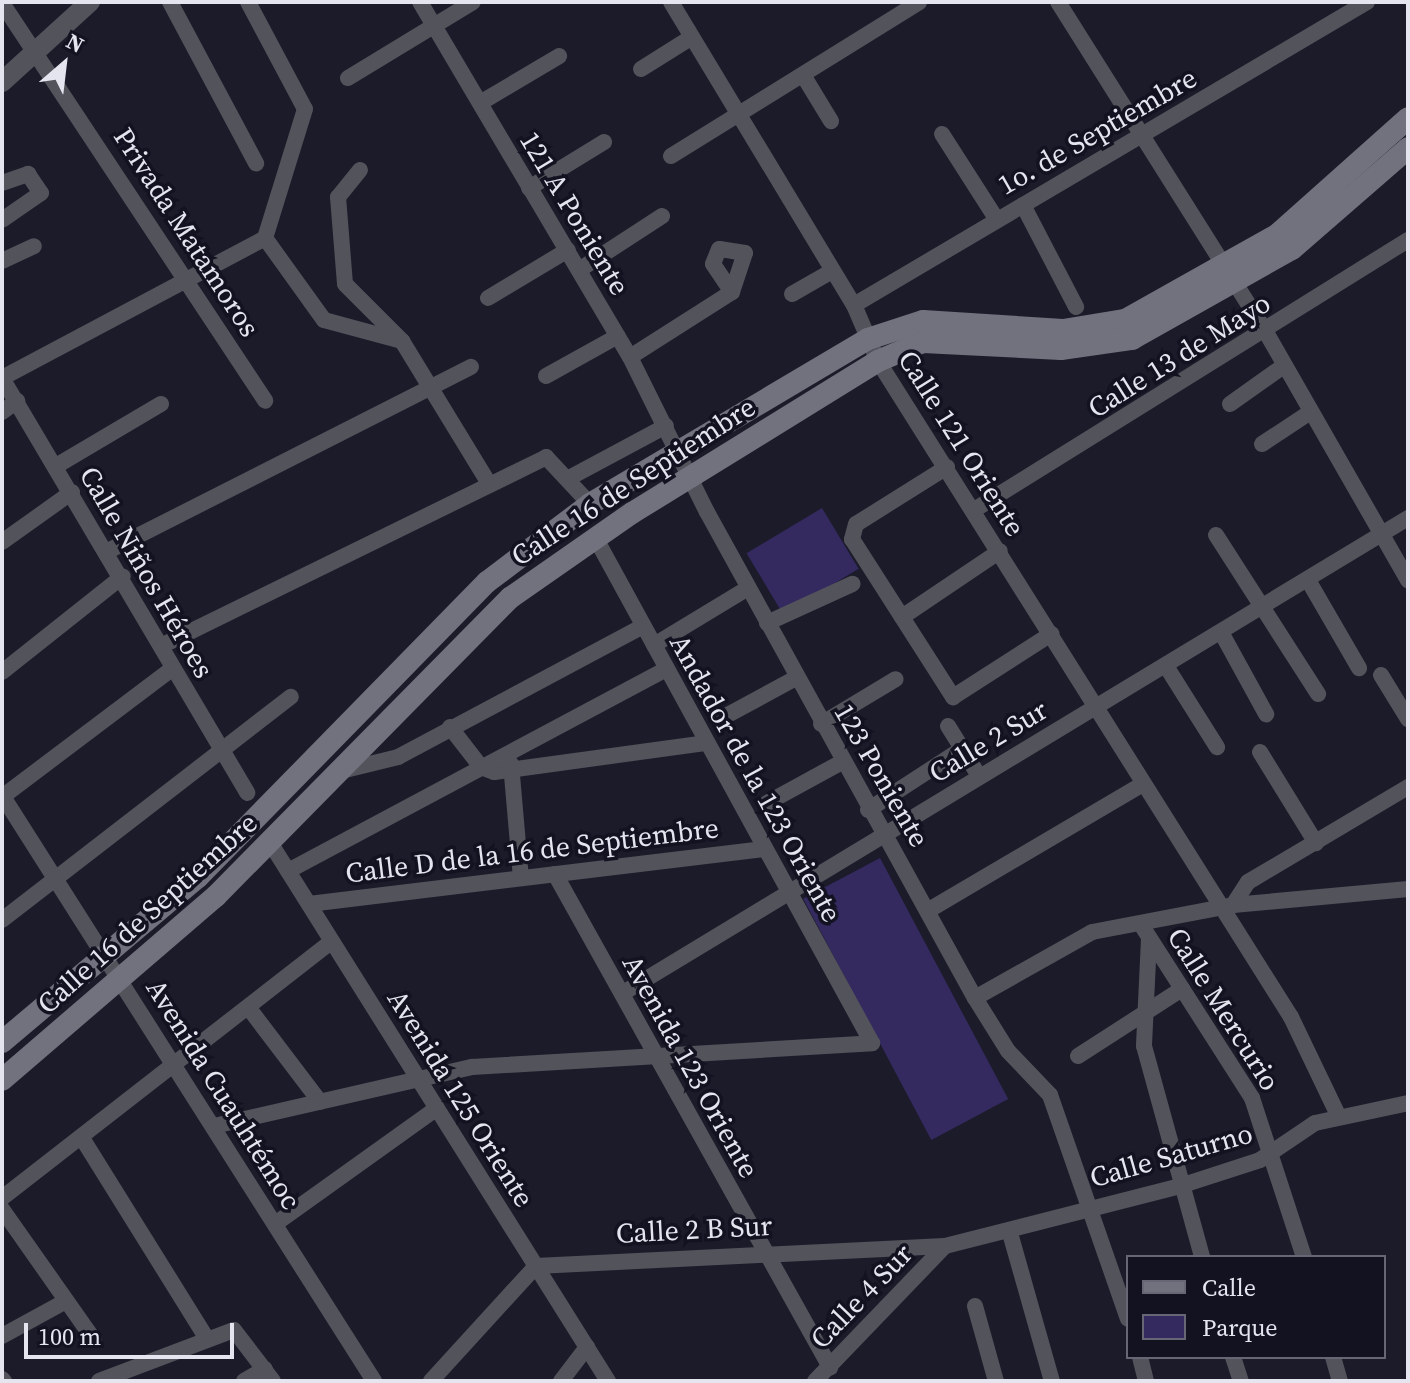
<!DOCTYPE html>
<html>
<head>
<meta charset="utf-8">
<style>
  body { margin:0 }
  #map { position:relative; width:1410px; height:1383px; overflow:hidden; background:#1c1b2a; font-family:"Source Serif 4",serif }
  div>[style] { position:absolute }
  .green>* { inset:0; background:#342a60; transform-origin:0 0 }
  .minor>* { height:16px; margin:-8px; padding:0 8px; transform-origin:8px; border-radius:8px; background:#53535b }
  .tertiary>* { height:20px; margin:-10px; padding:0 10px; transform-origin:10px; border-radius:10px; background:#53535b }
  .secondary>* { height:22px; margin:-11px; padding:0 11px; transform-origin:11px; border-radius:11px; background:#72717e }
  span { translate:-50% -50%; white-space:nowrap; text-align:center; line-height:1.15; -webkit-text-stroke:7px #131221; paint-order:stroke }
  .street-label { font-size:28px; color:#e5e5f0 }
  .frame { position:absolute; inset:0; border:4px solid #e5e5f0; pointer-events:none }
  .legend { position:absolute; left:1126px; top:1255px; width:260px; height:104px; box-sizing:border-box; background:#131221; border:2px solid #676674; margin:0; padding:10px 14px; list-style:none; font-size:24px; color:#e5e5f0 }
  .legend li { display:flex; align-items:center; gap:16px; height:40px }
  .legend b { width:40px; border:2px solid #676674 }
  .north { position:absolute; left:24px; top:24px; width:80px; height:80px; -webkit-text-stroke:6px #131221; paint-order:stroke; rotate:28deg; font-size:22px; font-weight:700; line-height:32px; text-align:center; color:#e5e5f0 }
  .north::after { content:''; display:block; margin:auto; width:28px; height:36px; background:#e5e5f0; clip-path:polygon(50% 0,100% 100%,50% 72%,0 100%) }
  .scale { position:absolute; left:24px; top:1323px; width:210px; height:36px; box-sizing:border-box; border:4px solid #e5e5f0; border-top:0; padding-left:10px; font-size:24px; line-height:28px; white-space:nowrap; color:#e5e5f0; -webkit-text-stroke:6px #131221; paint-order:stroke }
</style>
</head>
<body>
<div id="map">
  <div class="green">
    <i style="left:822px;top:508px;width:71px;height:88px;rotate:59deg"></i>
    <i style="left:880px;top:858px;width:273px;height:87px;rotate:62deg"></i>
  </div>
  <div class="minor">
    <i style="left:170px;top:2px;width:183px;rotate:61.9deg"></i>
    <i style="left:248px;top:2px;width:121px;rotate:62deg"></i>
    <i style="left:305px;top:109px;width:135px;rotate:107.2deg"></i>
    <i style="left:265px;top:238px;width:101px;rotate:54.3deg"></i>
    <i style="left:324px;top:320px;width:81px;rotate:15.1deg"></i>
    <i style="left:420px;top:2px;width:412px;rotate:59.4deg"></i>
    <i style="left:630px;top:357px;width:173px;rotate:63.6deg"></i>
    <i style="left:707px;top:512px;width:555px;rotate:61.13deg"></i>
    <i style="left:975px;top:998px;width:62px;rotate:58.1deg"></i>
    <i style="left:1008px;top:1051px;width:61px;rotate:46.3deg"></i>
    <i style="left:1050px;top:1095px;width:237px;rotate:70.8deg"></i>
    <i style="left:671px;top:2px;width:354px;rotate:58.9deg"></i>
    <i style="left:854px;top:305px;width:61px;rotate:66.8deg"></i>
    <i style="left:878px;top:361px;width:775px;rotate:57.81deg"></i>
    <i style="left:1291px;top:1017px;width:109px;rotate:64.4deg"></i>
    <i style="left:1058px;top:2px;width:392px;rotate:57.8deg"></i>
    <i style="left:1267px;top:334px;width:284px;rotate:60.2deg"></i>
    <i style="left:2px;top:3px;width:477px;rotate:56.5deg"></i>
    <i style="left:641px;top:69px;width:60px;rotate:-32.1deg"></i>
    <i style="left:803px;top:75px;width:54px;rotate:58.7deg"></i>
    <i style="left:348px;top:78px;width:146px;rotate:-31.3deg"></i>
    <i style="left:480px;top:103px;width:92px;rotate:-30.7deg"></i>
    <i style="left:942px;top:134px;width:102px;rotate:57.4deg"></i>
    <i style="left:671px;top:156px;width:292px;rotate:-31.8deg"></i>
    <i style="left:360px;top:170px;width:35px;rotate:129deg"></i>
    <i style="left:338px;top:197px;width:87px;rotate:85.4deg"></i>
    <i style="left:345px;top:284px;width:81px;rotate:45deg"></i>
    <i style="left:402px;top:341px;width:165px;rotate:58.6deg"></i>
    <i style="left:2px;top:183px;width:28px;rotate:-19deg"></i>
    <i style="left:28px;top:174px;width:23px;rotate:56deg"></i>
    <i style="left:41px;top:193px;width:47px;rotate:145.3deg"></i>
    <i style="left:529px;top:188px;width:88px;rotate:-31.5deg"></i>
    <i style="left:1023px;top:205px;width:115px;rotate:62.5deg"></i>
    <i style="left:2px;top:261px;width:35px;rotate:-25deg"></i>
    <i style="left:579px;top:270px;width:99px;rotate:-33deg"></i>
    <i style="left:792px;top:294px;width:46px;rotate:-29.9deg"></i>
    <i style="left:488px;top:298px;width:93px;rotate:-31deg"></i>
    <i style="left:854px;top:305px;width:596px;rotate:-30.57deg"></i>
    <i style="left:630px;top:357px;width:121px;rotate:-32.5deg"></i>
    <i style="left:732px;top:292px;width:41px;rotate:-71.6deg"></i>
    <i style="left:745px;top:253px;width:26px;rotate:-171deg"></i>
    <i style="left:719px;top:249px;width:16px;rotate:112deg"></i>
    <i style="left:713px;top:264px;width:34px;rotate:56deg"></i>
    <i style="left:546px;top:376px;width:82px;rotate:-29.1deg"></i>
    <i style="left:2px;top:378px;width:482px;rotate:59.4deg"></i>
    <i style="left:2px;top:378px;width:298px;rotate:-28deg"></i>
    <i style="left:1230px;top:404px;width:64px;rotate:-35.4deg"></i>
    <i style="left:2px;top:412px;width:19px;rotate:-36deg"></i>
    <i style="left:1262px;top:444px;width:56px;rotate:-33.4deg"></i>
    <i style="left:56px;top:466px;width:122px;rotate:-30.6deg"></i>
    <i style="left:947px;top:467px;width:107px;rotate:147.9deg"></i>
    <i style="left:856px;top:524px;width:16px;rotate:105deg"></i>
    <i style="left:852px;top:539px;width:188px;rotate:57.4deg"></i>
    <i style="left:953px;top:697px;width:117px;rotate:-32.7deg"></i>
    <i style="left:569px;top:478px;width:110px;rotate:-28.2deg"></i>
    <i style="left:974px;top:510px;width:511px;rotate:-31.89deg"></i>
    <i style="left:1216px;top:535px;width:189px;rotate:57.3deg"></i>
    <i style="left:2px;top:542px;width:86px;rotate:-35.5deg"></i>
    <i style="left:108px;top:551px;width:407px;rotate:-26.9deg"></i>
    <i style="left:1308px;top:580px;width:102px;rotate:59.9deg"></i>
    <i style="left:902px;top:617px;width:118px;rotate:-34deg"></i>
    <i style="left:767px;top:623px;width:94px;rotate:-24.6deg"></i>
    <i style="left:1221px;top:632px;width:94px;rotate:61.2deg"></i>
    <i style="left:163px;top:645px;width:427px;rotate:-26.1deg"></i>
    <i style="left:546px;top:457px;width:64px;rotate:46.9deg"></i>
    <i style="left:654px;top:645px;width:110px;rotate:-31.2deg"></i>
    <i style="left:1166px;top:666px;width:96px;rotate:57.8deg"></i>
    <i style="left:2px;top:672px;width:154px;rotate:-38.4deg"></i>
    <i style="left:1381px;top:675px;width:52px;rotate:58.5deg"></i>
    <i style="left:722px;top:718px;width:84px;rotate:-28.4deg"></i>
    <i style="left:821px;top:724px;width:87px;rotate:-31deg"></i>
    <i style="left:948px;top:726px;width:59px;rotate:58.2deg"></i>
    <i style="left:450px;top:727px;width:51px;rotate:52.2deg"></i>
    <i style="left:481px;top:767px;width:14px;rotate:21deg"></i>
    <i style="left:494px;top:772px;width:213px;rotate:-7.8deg"></i>
    <i style="left:1260px;top:752px;width:107px;rotate:58.4deg"></i>
    <i style="left:511px;top:764px;width:114px;rotate:85deg"></i>
    <i style="left:341px;top:771px;width:59px;rotate:-13.8deg"></i>
    <i style="left:398px;top:757px;width:278px;rotate:-28.1deg"></i>
    <i style="left:2px;top:795px;width:694px;rotate:57.59deg"></i>
    <i style="left:2px;top:797px;width:214px;rotate:-37deg"></i>
    <i style="left:767px;top:803px;width:85px;rotate:-28.7deg"></i>
    <i style="left:868px;top:810px;width:112px;rotate:-33deg"></i>
    <i style="left:271px;top:844px;width:634px;rotate:57.89deg"></i>
    <i style="left:288px;top:871px;width:429px;rotate:-28.1deg"></i>
    <i style="left:555px;top:874px;width:565px;rotate:60.85deg"></i>
    <i style="left:309px;top:904px;width:456px;rotate:-6.9deg"></i>
    <i style="left:1233px;top:905px;width:27px;rotate:-57deg"></i>
    <i style="left:1248px;top:882px;width:186px;rotate:-30.7deg"></i>
    <i style="left:929px;top:910px;width:248px;rotate:-30.5deg"></i>
    <i style="left:2px;top:920px;width:365px;rotate:-37.7deg"></i>
    <i style="left:1142px;top:926px;width:204px;rotate:57.4deg"></i>
    <i style="left:1252px;top:1098px;width:167px;rotate:71.9deg"></i>
    <i style="left:1149px;top:939px;width:107px;rotate:92.7deg"></i>
    <i style="left:1144px;top:1046px;width:219px;rotate:74.6deg"></i>
    <i style="left:623px;top:993px;width:918px;rotate:-31.18deg"></i>
    <i style="left:975px;top:998px;width:134px;rotate:-29.4deg"></i>
    <i style="left:1092px;top:932px;width:144px;rotate:-10.8deg"></i>
    <i style="left:1233px;top:905px;width:176px;rotate:-5.2deg"></i>
    <i style="left:248px;top:1007px;width:119px;rotate:52.8deg"></i>
    <i style="left:1078px;top:1056px;width:124px;rotate:-32.8deg"></i>
    <i style="left:214px;top:1126px;width:265px;rotate:-12.9deg"></i>
    <i style="left:472px;top:1067px;width:401px;rotate:-3.4deg"></i>
    <i style="left:872px;top:1043px;width:577px;rotate:-118.7deg"></i>
    <i style="left:82px;top:1138px;width:234px;rotate:58.1deg"></i>
    <i style="left:2px;top:1198px;width:418px;rotate:-37.9deg"></i>
    <i style="left:2px;top:1209px;width:160px;rotate:54.9deg"></i>
    <i style="left:275px;top:1224px;width:199px;rotate:-35.6deg"></i>
    <i style="left:1010px;top:1233px;width:154px;rotate:74.2deg"></i>
    <i style="left:975px;top:1306px;width:78px;rotate:74.4deg"></i>
    <i style="left:2px;top:1336px;width:73px;rotate:-28.7deg"></i>
    <i style="left:1140px;top:1357px;width:25px;rotate:76deg"></i>
    <i style="left:1233px;top:1357px;width:25px;rotate:72deg"></i>
    <i style="left:1333px;top:1357px;width:25px;rotate:74deg"></i>
    <i style="left:2px;top:1379px;width:3px;rotate:45deg"></i>
    <i style="left:99px;top:1381px;width:144px;rotate:-20.7deg"></i>
    <i style="left:234px;top:1330px;width:64px;rotate:52.6deg"></i>
    <i style="left:244px;top:1381px;width:24px;rotate:-30deg"></i>
    <i style="left:431px;top:1381px;width:156px;rotate:-47.6deg"></i>
    <i style="left:536px;top:1266px;width:409px;rotate:-2.8deg"></i>
    <i style="left:945px;top:1246px;width:243px;rotate:-14.3deg"></i>
    <i style="left:1180px;top:1186px;width:84px;rotate:-18deg"></i>
    <i style="left:1260px;top:1160px;width:66px;rotate:-33.9deg"></i>
    <i style="left:1315px;top:1123px;width:95px;rotate:-12.1deg"></i>
    <i style="left:561px;top:1381px;width:43px;rotate:-52.6deg"></i>
    <i style="left:815px;top:1381px;width:187px;rotate:-46.1deg"></i>
  </div>
  <div class="tertiary">
    <i style="left:2px;top:82px;width:119px;rotate:-42.3deg"></i>
  </div>
  <div class="secondary">
    <i style="left:2px;top:1042px;width:256px;rotate:-40.1deg"></i>
    <i style="left:198px;top:877px;width:413px;rotate:-45.6deg"></i>
    <i style="left:487px;top:582px;width:129px;rotate:-37.1deg"></i>
    <i style="left:590px;top:504px;width:323px;rotate:-30.7deg"></i>
    <i style="left:868px;top:339px;width:58px;rotate:-18.1deg"></i>
    <i style="left:923px;top:321px;width:140px;rotate:3.7deg"></i>
    <i style="left:1063px;top:330px;width:63px;rotate:-9.2deg"></i>
    <i style="left:1125px;top:320px;width:176px;rotate:-29.3deg"></i>
    <i style="left:1278px;top:234px;width:174px;rotate:-41.7deg"></i>
    <i style="left:2px;top:1080px;width:282px;rotate:-40.7deg"></i>
    <i style="left:216px;top:896px;width:419px;rotate:-45.4deg"></i>
    <i style="left:510px;top:598px;width:149px;rotate:-34.9deg"></i>
    <i style="left:632px;top:513px;width:289px;rotate:-31.7deg"></i>
    <i style="left:878px;top:361px;width:49px;rotate:-22.9deg"></i>
    <i style="left:923px;top:342px;width:138px;rotate:2.9deg"></i>
    <i style="left:1061px;top:349px;width:72px;rotate:-8deg"></i>
    <i style="left:1132px;top:339px;width:184px;rotate:-29.4deg"></i>
    <i style="left:1292px;top:249px;width:154px;rotate:-41deg"></i>
  </div>
  <div class="street-label">
    <span style="left:1097px;top:131px;rotate:-30deg">1o. de Septiembre</span>
    <span style="left:575px;top:213px;rotate:59deg">121 A Poniente</span>
    <span style="left:187px;top:232px;rotate:57deg">Privada Matamoros</span>
    <span style="left:1179px;top:355px;rotate:-32deg">Calle 13 de Mayo</span>
    <span style="left:962px;top:443px;rotate:58deg">Calle 121 Oriente</span>
    <span style="left:633px;top:481px;rotate:-33deg">Calle 16 de Septiembre</span>
    <span style="left:147px;top:572px;rotate:60deg">Calle Niños Héroes</span>
    <span style="left:988px;top:741px;rotate:-31deg">Calle 2 Sur</span>
    <span style="left:882px;top:775px;rotate:60deg">123 Poniente</span>
    <span style="left:756px;top:778px;rotate:61deg">Andador de la 123 Oriente</span>
    <span style="left:532px;top:850px;rotate:-7deg">Calle D de la 16 de Septiembre</span>
    <span style="left:147px;top:913px;rotate:-42deg">Calle 16 de Septiembre</span>
    <span style="left:1224px;top:1009px;rotate:58deg">Calle Mercurio</span>
    <span style="left:691px;top:1066px;rotate:61deg">Avenida 123 Oriente</span>
    <span style="left:224px;top:1094px;rotate:58deg">Avenida Cuauhtémoc</span>
    <span style="left:461px;top:1098px;rotate:58deg">Avenida 125 Oriente</span>
    <span style="left:1171px;top:1155px;rotate:-16deg">Calle Saturno</span>
    <span style="left:694px;top:1229px;rotate:-3deg">Calle 2 B Sur</span>
    <span style="left:861px;top:1296px;rotate:-46deg">Calle 4 Sur</span>
  </div>
  <div class="frame"></div>
  <ul class="legend">
  <li><b style="height:10px;background:#72717e"></b>Calle</li>
  <li><b style="height:22px;background:#342a60"></b>Parque</li>
  </ul>
  <div class="north">N</div>
  <div class="scale">100 m</div>
</div>
</body>
</html>
